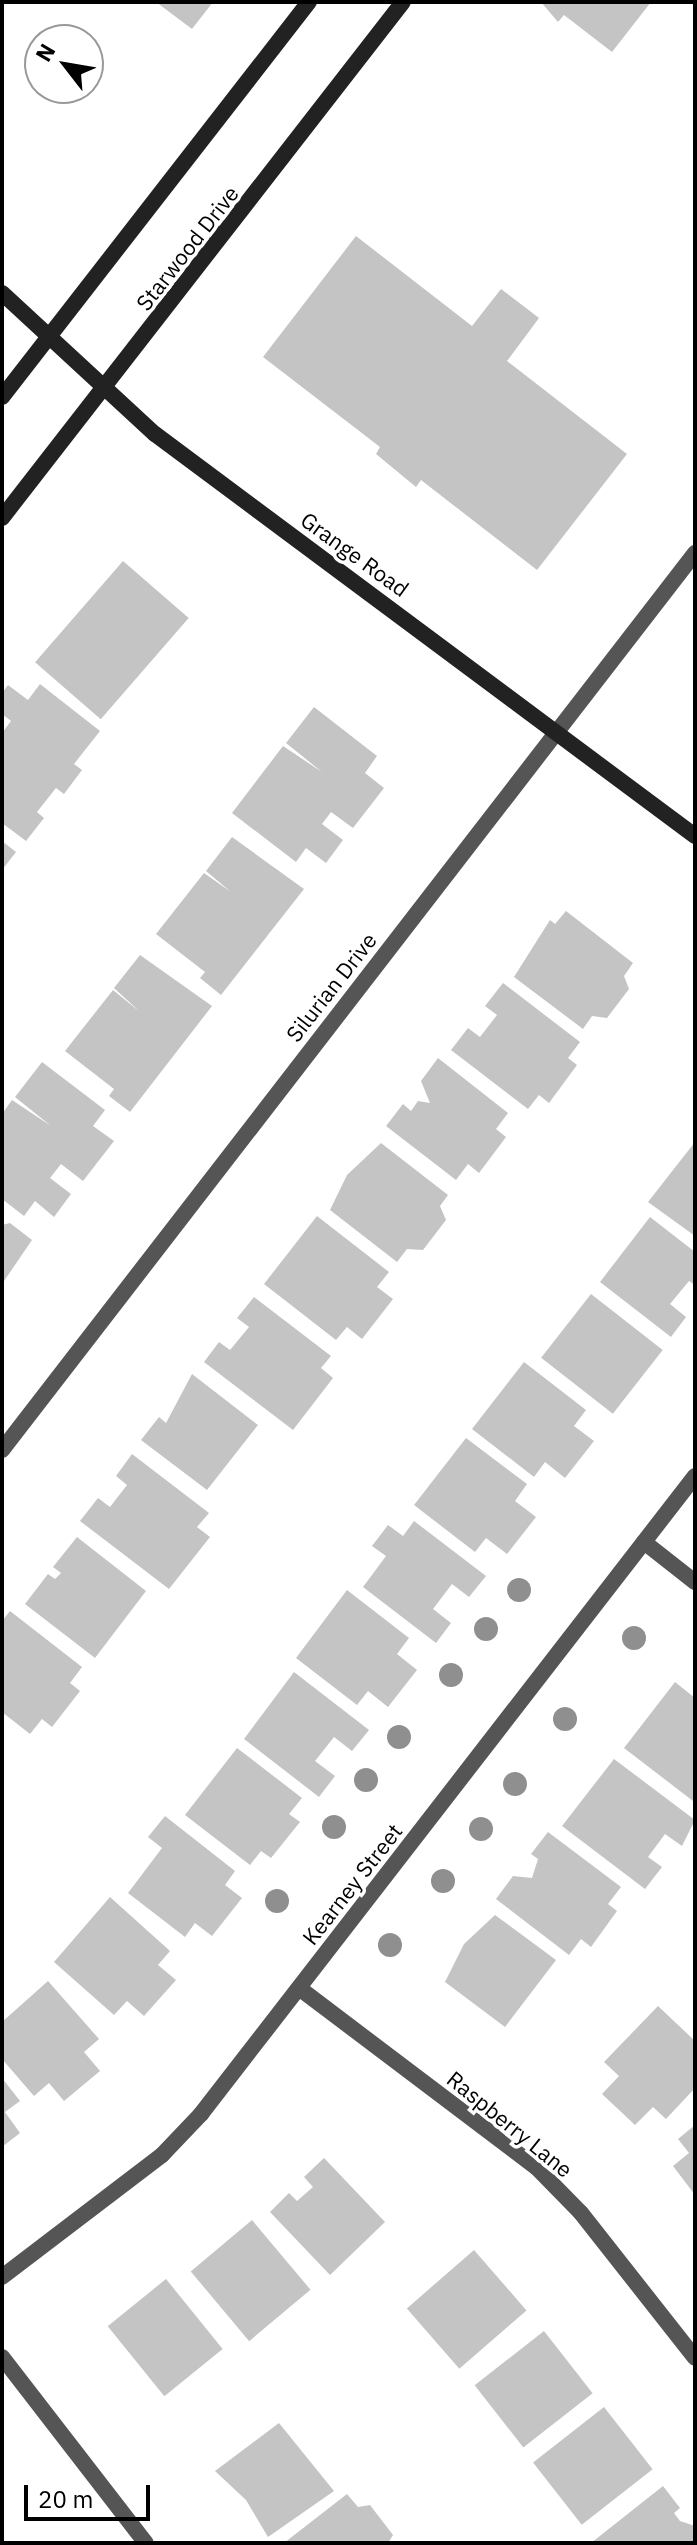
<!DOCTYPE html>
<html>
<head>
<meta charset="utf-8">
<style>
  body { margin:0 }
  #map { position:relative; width:697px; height:2545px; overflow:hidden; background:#fff; font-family:"IBM Plex Sans",sans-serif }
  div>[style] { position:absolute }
  .building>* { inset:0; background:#c4c4c4; transform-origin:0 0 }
  .street>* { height:16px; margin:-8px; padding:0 8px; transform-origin:8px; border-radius:8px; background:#555 }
  .secondary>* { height:16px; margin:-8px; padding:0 8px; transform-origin:8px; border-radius:8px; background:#222 }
  .trees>* { width:24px; height:24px; margin:-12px; border-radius:50%; background:#8f8f8f }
  span { translate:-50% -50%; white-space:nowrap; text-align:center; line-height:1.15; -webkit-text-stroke:7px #fff; paint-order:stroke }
  .street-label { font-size:22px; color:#000 }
  .frame { position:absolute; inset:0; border:4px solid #000; pointer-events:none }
  .north { position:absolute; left:24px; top:24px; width:80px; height:80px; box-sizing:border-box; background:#fff; border:2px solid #999; border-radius:50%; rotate:301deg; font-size:22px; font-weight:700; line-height:32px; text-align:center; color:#000 }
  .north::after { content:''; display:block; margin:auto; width:28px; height:36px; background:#000; clip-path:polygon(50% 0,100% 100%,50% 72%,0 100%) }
  .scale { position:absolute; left:24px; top:2485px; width:126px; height:36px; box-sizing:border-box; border:4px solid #000; border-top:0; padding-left:10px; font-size:24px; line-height:28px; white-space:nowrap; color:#000; -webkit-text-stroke:6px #fff; paint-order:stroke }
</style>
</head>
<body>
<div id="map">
  <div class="building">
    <i style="clip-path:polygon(156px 2px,213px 2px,192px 29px)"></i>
    <i style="clip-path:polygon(541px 2px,651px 2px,612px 52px,564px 15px,558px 22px)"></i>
    <i style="clip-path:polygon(356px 236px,472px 326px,501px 289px,539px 318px,507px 361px,627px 454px,537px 570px,421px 480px,416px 487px,376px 454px,380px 447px,263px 357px)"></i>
    <i style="left:123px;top:561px;width:87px;height:134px;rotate:41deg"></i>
    <i style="clip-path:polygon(40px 684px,100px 731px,74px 764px,82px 770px,64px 794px,56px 788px,37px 812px,44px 818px,26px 841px,2px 823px,2px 733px,11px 721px,2px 714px,2px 693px,8px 685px,28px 700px)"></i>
    <i style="clip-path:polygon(314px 707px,377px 756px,365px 773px,384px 788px,353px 828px,331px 812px,322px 824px,343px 840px,326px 863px,306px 848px,296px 862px,232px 813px,283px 746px,322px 772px,286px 743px)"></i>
    <i style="clip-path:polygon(232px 837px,304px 889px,221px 995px,200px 978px,205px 972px,156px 934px,204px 873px,231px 892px,206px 871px)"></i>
    <i style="clip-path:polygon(2px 841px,16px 852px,2px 870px)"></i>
    <i style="clip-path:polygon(566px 911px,633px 963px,624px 976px,629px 989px,607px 1018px,592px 1016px,583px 1029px,514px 977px,550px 920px,555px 924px)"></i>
    <i style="clip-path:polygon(140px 955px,212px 1006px,130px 1112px,109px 1096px,114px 1089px,65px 1051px,113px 990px,140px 1012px,114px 988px)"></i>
    <i style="clip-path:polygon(503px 983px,580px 1042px,568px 1058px,577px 1065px,549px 1103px,539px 1095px,528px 1109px,451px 1050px,468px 1028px,480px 1037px,497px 1015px,485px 1006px)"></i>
    <i style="clip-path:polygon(438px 1058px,508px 1113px,496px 1129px,506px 1137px,479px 1173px,468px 1164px,456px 1180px,386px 1126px,403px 1104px,411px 1111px,418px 1101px,430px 1103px,421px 1081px)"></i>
    <i style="clip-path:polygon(42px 1062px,105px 1110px,93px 1126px,114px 1141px,83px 1181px,61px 1164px,50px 1178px,71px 1194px,54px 1217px,35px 1201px,24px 1216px,2px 1199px,2px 1114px,12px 1100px,51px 1126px,15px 1097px)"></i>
    <i style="clip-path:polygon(695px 1142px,695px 1236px,648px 1202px)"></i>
    <i style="clip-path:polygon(381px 1143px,448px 1195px,440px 1206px,446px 1220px,423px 1250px,407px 1249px,397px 1262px,330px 1210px,347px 1175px)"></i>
    <i style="clip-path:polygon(317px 1216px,389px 1272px,377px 1287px,393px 1299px,362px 1339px,347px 1327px,336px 1340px,264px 1284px)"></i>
    <i style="clip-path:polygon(650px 1217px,695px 1252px,695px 1285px,689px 1281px,670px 1304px,686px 1317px,671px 1337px,600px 1282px)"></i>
    <i style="clip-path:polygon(10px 1223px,32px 1240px,2px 1284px,2px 1225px)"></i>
    <i style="left:591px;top:1294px;width:91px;height:81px;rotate:38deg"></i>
    <i style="clip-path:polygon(254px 1297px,331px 1356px,321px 1368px,333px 1378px,293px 1430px,204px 1362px,219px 1342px,230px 1350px,249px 1327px,237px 1318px)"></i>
    <i style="clip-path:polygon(524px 1362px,586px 1410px,574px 1426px,594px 1441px,565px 1478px,545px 1462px,534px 1477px,472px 1429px)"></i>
    <i style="clip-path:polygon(192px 1374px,258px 1425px,207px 1490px,141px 1440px,159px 1417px,166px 1423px)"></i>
    <i style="clip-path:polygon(466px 1438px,527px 1484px,515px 1501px,536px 1517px,507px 1554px,486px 1538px,475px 1552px,414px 1505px)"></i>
    <i style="clip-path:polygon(132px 1454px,209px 1513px,197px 1527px,210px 1537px,169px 1589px,80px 1521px,98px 1498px,110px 1507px,127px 1485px,116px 1476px)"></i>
    <i style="clip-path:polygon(414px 1521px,486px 1576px,469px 1597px,452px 1584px,433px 1609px,451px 1623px,436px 1643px,363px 1587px,386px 1556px,372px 1546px,388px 1525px,403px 1536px)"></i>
    <i style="clip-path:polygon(77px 1537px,146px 1591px,95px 1658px,25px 1604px,48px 1574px,55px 1579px,61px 1573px,53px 1567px)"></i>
    <i style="clip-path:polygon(347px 1590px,409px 1638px,397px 1654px,417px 1670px,388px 1707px,368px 1691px,357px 1705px,296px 1658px)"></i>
    <i style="clip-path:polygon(10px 1611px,82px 1667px,70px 1683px,80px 1691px,52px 1727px,42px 1719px,30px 1734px,2px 1712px,2px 1621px)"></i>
    <i style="clip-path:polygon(294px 1672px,369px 1730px,352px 1751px,334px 1737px,315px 1761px,335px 1776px,319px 1797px,244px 1739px)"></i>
    <i style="clip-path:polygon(675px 1682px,695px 1698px,693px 1801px,624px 1748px)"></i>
    <i style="clip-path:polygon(237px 1748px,302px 1798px,289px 1814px,300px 1822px,271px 1858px,261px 1851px,250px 1865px,185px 1815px)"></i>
    <i style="clip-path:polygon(614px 1759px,695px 1820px,682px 1846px,665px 1834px,648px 1857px,662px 1867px,645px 1889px,562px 1826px)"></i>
    <i style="clip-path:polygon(165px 1816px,235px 1871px,225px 1885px,242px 1898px,212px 1936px,195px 1923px,185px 1937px,128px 1893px,162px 1848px,148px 1837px)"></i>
    <i style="clip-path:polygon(548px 1832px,621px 1887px,608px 1904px,617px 1911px,591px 1947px,581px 1939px,569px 1955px,496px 1899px,513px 1876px,532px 1878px,538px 1859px,531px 1854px)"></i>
    <i style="clip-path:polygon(110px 1897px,170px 1951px,158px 1965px,176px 1980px,144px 2016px,127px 2001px,114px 2015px,54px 1962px)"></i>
    <i style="clip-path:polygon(495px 1915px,556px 1960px,505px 2027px,445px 1982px,464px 1944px)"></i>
    <i style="clip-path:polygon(48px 1981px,99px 2039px,84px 2052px,100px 2071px,64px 2101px,49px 2083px,34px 2096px,2px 2059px,2px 2022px)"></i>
    <i style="clip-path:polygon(658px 2006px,695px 2041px,695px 2088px,666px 2119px,653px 2107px,635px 2125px,602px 2094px,619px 2076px,604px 2062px)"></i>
    <i style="clip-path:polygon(2px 2078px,20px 2101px,5px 2112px,20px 2133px,2px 2147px)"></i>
    <i style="clip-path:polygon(695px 2125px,695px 2195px,673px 2166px,689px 2153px,678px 2139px)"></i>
    <i style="clip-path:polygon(324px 2158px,385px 2222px,330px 2275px,270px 2212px,289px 2193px,297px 2201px,313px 2187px,304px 2177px)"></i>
    <i style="left:252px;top:2220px;width:91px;height:80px;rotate:50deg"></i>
    <i style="left:474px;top:2250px;width:80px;height:89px;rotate:49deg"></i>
    <i style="left:166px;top:2279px;width:90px;height:75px;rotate:51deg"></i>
    <i style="left:544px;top:2331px;width:79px;height:88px;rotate:52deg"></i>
    <i style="left:604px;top:2407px;width:79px;height:90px;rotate:52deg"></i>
    <i style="clip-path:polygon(279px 2423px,334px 2491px,268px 2537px,246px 2500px,215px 2471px)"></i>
    <i style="clip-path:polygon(663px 2486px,680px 2508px,674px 2513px,680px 2521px,695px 2526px,695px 2543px,591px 2543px)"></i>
    <i style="clip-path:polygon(347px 2494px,358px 2507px,370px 2505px,393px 2535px,388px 2543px,284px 2543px)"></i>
  </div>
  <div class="street">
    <i style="left:2px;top:1450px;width:1134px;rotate:-52.31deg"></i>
    <i style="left:644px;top:1542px;width:65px;rotate:38.1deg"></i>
    <i style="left:299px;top:1988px;width:297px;rotate:37.1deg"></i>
    <i style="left:536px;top:2167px;width:64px;rotate:45.6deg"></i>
    <i style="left:581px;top:2213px;width:184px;rotate:51.8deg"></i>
    <i style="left:2px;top:2277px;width:201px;rotate:-37.3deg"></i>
    <i style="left:162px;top:2155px;width:57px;rotate:-46.4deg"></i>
    <i style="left:201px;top:2114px;width:807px;rotate:-52.25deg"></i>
    <i style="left:2px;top:2357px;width:235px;rotate:52.3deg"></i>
  </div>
  <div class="secondary">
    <i style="left:2px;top:293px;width:208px;rotate:42.7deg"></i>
    <i style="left:155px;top:434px;width:673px;rotate:36.67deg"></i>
    <i style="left:2px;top:397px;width:500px;rotate:-52.15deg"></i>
    <i style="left:2px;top:518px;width:653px;rotate:-52.15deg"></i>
  </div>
  <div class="trees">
    <i style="left:519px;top:1590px"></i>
    <i style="left:486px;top:1629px"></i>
    <i style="left:634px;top:1638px"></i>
    <i style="left:451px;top:1675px"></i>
    <i style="left:565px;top:1719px"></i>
    <i style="left:399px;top:1737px"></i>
    <i style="left:366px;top:1780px"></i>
    <i style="left:515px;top:1784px"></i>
    <i style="left:334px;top:1827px"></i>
    <i style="left:481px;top:1829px"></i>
    <i style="left:443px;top:1881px"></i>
    <i style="left:277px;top:1901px"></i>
    <i style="left:390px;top:1945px"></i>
  </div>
  <div class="street-label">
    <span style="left:187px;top:248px;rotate:-52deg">Starwood Drive</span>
    <span style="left:355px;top:554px;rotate:36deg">Grange Road</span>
    <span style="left:331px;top:987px;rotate:-52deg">Silurian Drive</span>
    <span style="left:352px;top:1884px;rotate:-52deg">Kearney Street</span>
    <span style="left:510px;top:2124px;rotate:39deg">Raspberry Lane</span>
  </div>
  <div class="frame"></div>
  <div class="north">N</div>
  <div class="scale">20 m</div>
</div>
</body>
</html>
